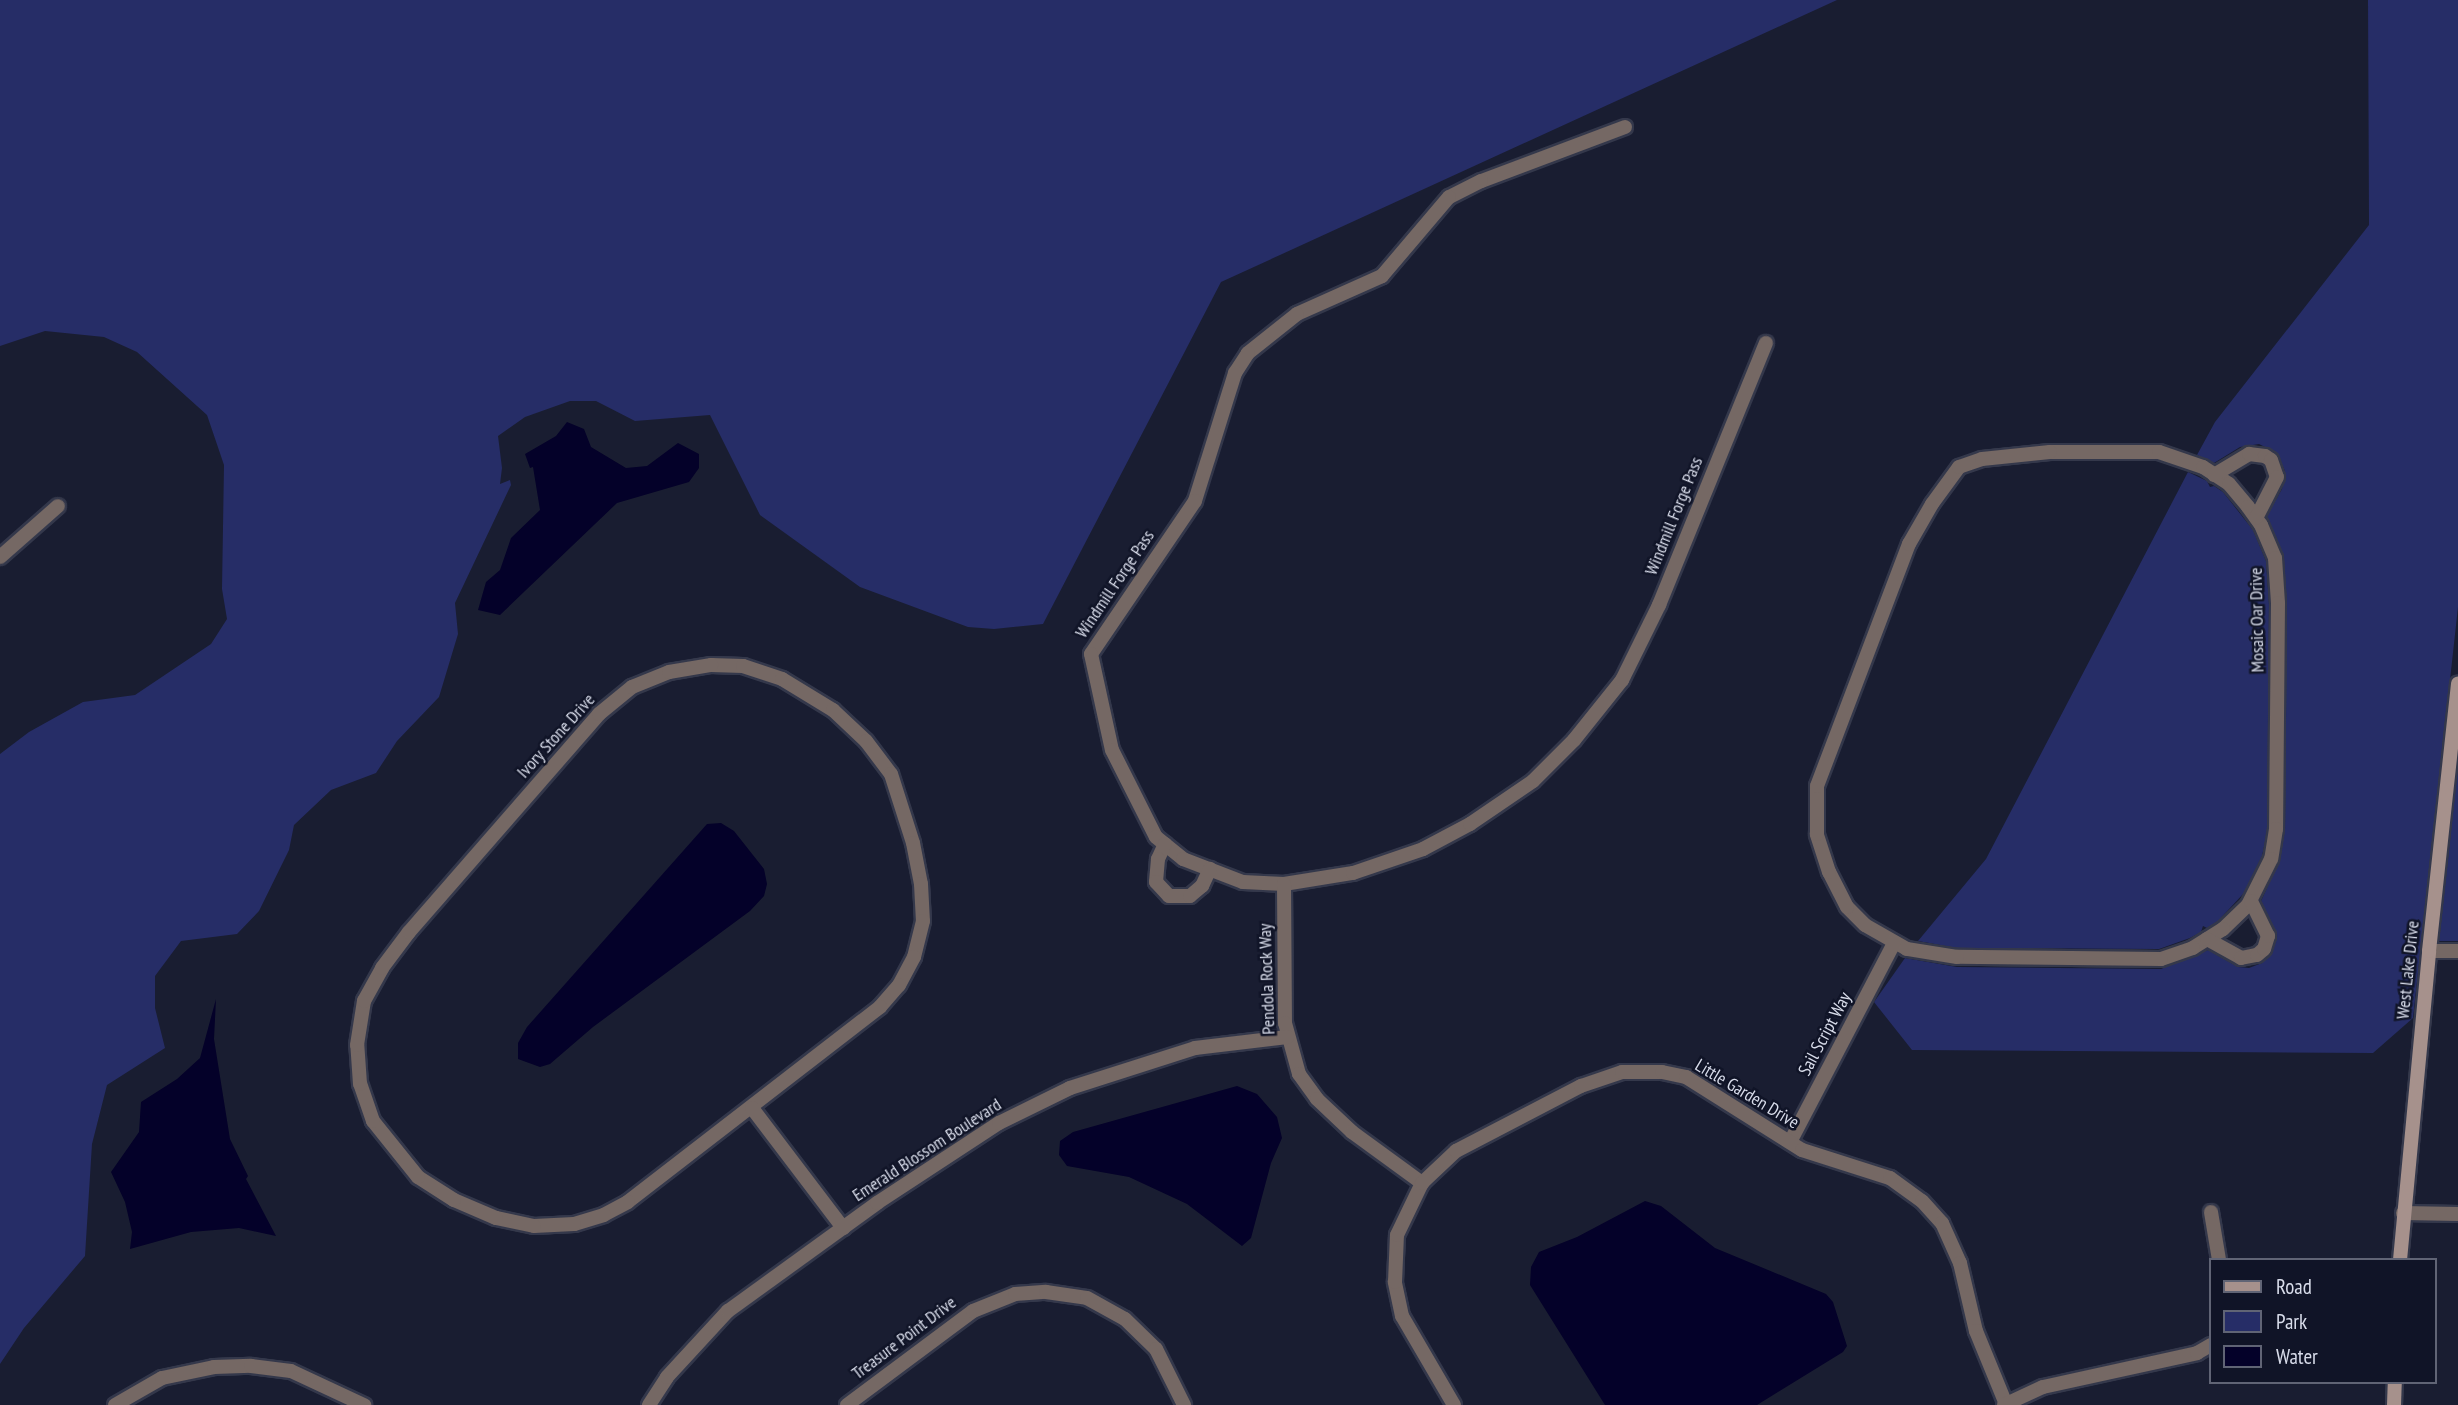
<!DOCTYPE html>
<html>
<head>
<meta charset="utf-8">
<style>
  body { margin:0 }
  #map { position:relative; width:2458px; height:1405px; overflow:hidden; background:#191d31; font-family:"PT Sans Narrow",sans-serif }
  div>[style] { position:absolute }
  .green>* { inset:0; background:#262d67 }
  .water>* { inset:0; background:#040129 }
  .roads { filter:drop-shadow(2px 0 #34384b) drop-shadow(-2px 0 #34384b) drop-shadow(0 2px #34384b) drop-shadow(0 -2px #34384b) }
  .street>* { height:14px; margin:-7px; padding:0 7px; transform-origin:7px; border-radius:7px; background:#756864 }
  .secondary>* { height:14px; margin:-7px; padding:0 7px; transform-origin:7px; border-radius:7px; background:#a6918c }
  span { translate:-50% -50%; white-space:nowrap; text-align:center; line-height:1.15; -webkit-text-stroke:5px #101427; paint-order:stroke }
  .street-label { font-size:18px; color:#d8dcea }
  .legend { position:absolute; left:2209px; top:1258px; width:228px; height:126px; box-sizing:border-box; background:#101427; border:2px solid #606475; margin:0; padding:9px 12px; list-style:none; font-size:21px; color:#d8dcea }
  .legend li { display:flex; align-items:center; gap:14px; height:35px }
  .legend b { width:35px; border:2px solid #606475 }
</style>
</head>
<body>
<div id="map">
  <div class="green">
    <i style="clip-path:polygon(0 0,1837px 0,1221px 282px,1043px 624px,994px 629px,968px 627px,860px 587px,760px 515px,710px 415px,635px 421px,596px 401px,570px 401px,525px 417px,498px 436px,502px 468px,500px 484px,510px 480px,511px 485px,455px 603px,458px 634px,439px 697px,397px 741px,376px 773px,331px 790px,294px 825px,289px 850px,259px 911px,237px 934px,181px 941px,155px 976px,155px 1008px,165px 1048px,107px 1085px,92px 1144px,85px 1256px,24px 1328px,0 1364px,0 754px,29px 732px,83px 702px,135px 695px,211px 644px,227px 619px,222px 589px,224px 465px,207px 415px,137px 352px,104px 337px,45px 331px,0 346px)"></i>
    <i style="clip-path:polygon(2368px 0,2458px 0,2458px 607px,2413px 1018px,2373px 1053px,1912px 1050px,1874px 1002px,1905px 958px,1957px 967px,2161px 969px,2208px 950px,2238px 967px,2249px 968px,2262px 963px,2272px 953px,2276px 933px,2261px 901px,2278px 864px,2285px 829px,2286px 603px,2283px 558px,2266px 517px,2282px 489px,2285px 471px,2277px 453px,2259px 444px,2240px 447px,2214px 463px,2197px 455px,2215px 422px,2369px 225px)"></i>
    <i style="clip-path:polygon(2188px 472px,2207px 481px,2210px 487px,2214px 486px,2223px 492px,2253px 530px,2266px 561px,2269px 604px,2268px 828px,2262px 856px,2244px 893px,2218px 921px,2207px 928px,2203px 926px,2201px 932px,2190px 938px,2159px 949px,1957px 948px,1918px 941px,1986px 859px)"></i>
    <i style="clip-path:polygon(2458px 766px,2458px 941px,2439px 941px)"></i>
  </div>
  <div class="water">
    <i style="clip-path:polygon(567px 422px,584px 429px,591px 447px,626px 468px,647px 466px,678px 443px,699px 454px,699px 468px,689px 482px,617px 503px,500px 615px,478px 610px,486px 582px,500px 570px,511px 538px,540px 510px,533px 467px,530px 468px,525px 454px,556px 436px)"></i>
    <i style="clip-path:polygon(721px 823px,734px 831px,764px 869px,767px 884px,764px 896px,750px 911px,593px 1027px,550px 1064px,540px 1067px,518px 1059px,518px 1043px,527px 1027px,707px 824px)"></i>
    <i style="clip-path:polygon(216px 999px,214px 1039px,230px 1139px,248px 1176px,246px 1179px,276px 1236px,239px 1228px,191px 1232px,130px 1249px,132px 1232px,125px 1202px,111px 1172px,139px 1132px,141px 1102px,177px 1079px,200px 1058px)"></i>
    <i style="clip-path:polygon(1237px 1086px,1257px 1094px,1277px 1117px,1282px 1138px,1271px 1163px,1251px 1238px,1242px 1246px,1187px 1204px,1129px 1177px,1067px 1166px,1059px 1155px,1060px 1141px,1073px 1132px)"></i>
    <i style="clip-path:polygon(1645px 1201px,1661px 1206px,1715px 1248px,1826px 1294px,1833px 1302px,1847px 1346px,1843px 1352px,1757px 1405px,1605px 1405px,1530px 1285px,1531px 1267px,1539px 1252px,1577px 1237px)"></i>
  </div>
  <div class="roads">
    <div class="street">
      <i style="left:1625px;top:127px;width:154px;rotate:159.4deg"></i>
      <i style="left:1481px;top:181px;width:36px;rotate:153deg"></i>
      <i style="left:1449px;top:197px;width:104px;rotate:130.3deg"></i>
      <i style="left:1382px;top:276px;width:93px;rotate:155.9deg"></i>
      <i style="left:1297px;top:314px;width:63px;rotate:141.5deg"></i>
      <i style="left:1248px;top:353px;width:24px;rotate:123deg"></i>
      <i style="left:1235px;top:373px;width:134px;rotate:107.4deg"></i>
      <i style="left:1195px;top:501px;width:185px;rotate:124.2deg"></i>
      <i style="left:1091px;top:654px;width:98px;rotate:77.7deg"></i>
      <i style="left:1112px;top:750px;width:97px;rotate:63.2deg"></i>
      <i style="left:1156px;top:837px;width:35px;rotate:39deg"></i>
      <i style="left:1183px;top:859px;width:64px;rotate:21deg"></i>
      <i style="left:1243px;top:882px;width:41px;rotate:2.8deg"></i>
      <i style="left:1284px;top:884px;width:70px;rotate:-9.1deg"></i>
      <i style="left:1353px;top:873px;width:74px;rotate:-18.9deg"></i>
      <i style="left:1423px;top:849px;width:53px;rotate:-28deg"></i>
      <i style="left:1470px;top:824px;width:76px;rotate:-34.3deg"></i>
      <i style="left:1533px;top:781px;width:58px;rotate:-45deg"></i>
      <i style="left:1574px;top:740px;width:77px;rotate:-51.3deg"></i>
      <i style="left:1622px;top:680px;width:84px;rotate:-63.7deg"></i>
      <i style="left:1659px;top:605px;width:283px;rotate:-67.8deg"></i>
      <i style="left:2050px;top:452px;width:109px"></i>
      <i style="left:2159px;top:452px;width:46px;rotate:18.8deg"></i>
      <i style="left:2203px;top:467px;width:31px;rotate:33deg"></i>
      <i style="left:2229px;top:484px;width:30px;rotate:50deg"></i>
      <i style="left:2248px;top:507px;width:22px;rotate:54deg"></i>
      <i style="left:2261px;top:525px;width:36px;rotate:67deg"></i>
      <i style="left:2275px;top:558px;width:45px;rotate:86.2deg"></i>
      <i style="left:2278px;top:603px;width:226px;rotate:90.5deg"></i>
      <i style="left:2276px;top:829px;width:30px;rotate:99deg"></i>
      <i style="left:2271px;top:859px;width:51px;rotate:116.6deg"></i>
      <i style="left:2248px;top:905px;width:35px;rotate:136deg"></i>
      <i style="left:2223px;top:929px;width:36px;rotate:148deg"></i>
      <i style="left:2193px;top:948px;width:34px;rotate:161deg"></i>
      <i style="left:2161px;top:959px;width:204px;rotate:-179.4deg"></i>
      <i style="left:1957px;top:957px;width:51px;rotate:-170.9deg"></i>
      <i style="left:1907px;top:949px;width:48px;rotate:-150.3deg"></i>
      <i style="left:1865px;top:925px;width:25px;rotate:-135deg"></i>
      <i style="left:1847px;top:907px;width:39px;rotate:-117deg"></i>
      <i style="left:1829px;top:872px;width:40px;rotate:-108deg"></i>
      <i style="left:1817px;top:834px;width:48px;rotate:-90deg"></i>
      <i style="left:1817px;top:786px;width:259px;rotate:-69.2deg"></i>
      <i style="left:1909px;top:544px;width:46px;rotate:-60.1deg"></i>
      <i style="left:1932px;top:504px;width:46px;rotate:-53.9deg"></i>
      <i style="left:1959px;top:467px;width:24px;rotate:-19deg"></i>
      <i style="left:1982px;top:459px;width:68px;rotate:-5.9deg"></i>
      <i style="left:2214px;top:475px;width:41px;rotate:-31deg"></i>
      <i style="left:2249px;top:454px;width:16px;rotate:7deg"></i>
      <i style="left:2265px;top:456px;width:7px;rotate:34deg"></i>
      <i style="left:2271px;top:460px;width:18px;rotate:71deg"></i>
      <i style="left:2277px;top:477px;width:46px;rotate:117.1deg"></i>
      <i style="left:0;top:557px;width:77px;rotate:-41.3deg"></i>
      <i style="left:711px;top:665px;width:32px;rotate:2deg"></i>
      <i style="left:743px;top:666px;width:41px;rotate:18.4deg"></i>
      <i style="left:782px;top:679px;width:60px;rotate:31.3deg"></i>
      <i style="left:833px;top:710px;width:45px;rotate:43.2deg"></i>
      <i style="left:866px;top:741px;width:41px;rotate:52.9deg"></i>
      <i style="left:891px;top:774px;width:72px;rotate:72.3deg"></i>
      <i style="left:913px;top:843px;width:42px;rotate:79deg"></i>
      <i style="left:921px;top:884px;width:37px;rotate:87deg"></i>
      <i style="left:923px;top:921px;width:37px;rotate:104deg"></i>
      <i style="left:914px;top:957px;width:32px;rotate:118deg"></i>
      <i style="left:899px;top:985px;width:29px;rotate:131deg"></i>
      <i style="left:880px;top:1007px;width:319px;rotate:142.3deg"></i>
      <i style="left:628px;top:1202px;width:27px;rotate:152deg"></i>
      <i style="left:604px;top:1215px;width:31px;rotate:163deg"></i>
      <i style="left:574px;top:1224px;width:40px;rotate:177.1deg"></i>
      <i style="left:534px;top:1226px;width:39px;rotate:-168deg"></i>
      <i style="left:496px;top:1218px;width:46px;rotate:-156.8deg"></i>
      <i style="left:454px;top:1200px;width:43px;rotate:-147.4deg"></i>
      <i style="left:418px;top:1177px;width:72px;rotate:-128.8deg"></i>
      <i style="left:373px;top:1121px;width:39px;rotate:-109deg"></i>
      <i style="left:360px;top:1084px;width:39px;rotate:-94deg"></i>
      <i style="left:357px;top:1045px;width:45px;rotate:-81deg"></i>
      <i style="left:364px;top:1001px;width:38px;rotate:-61deg"></i>
      <i style="left:382px;top:968px;width:45px;rotate:-53.1deg"></i>
      <i style="left:409px;top:932px;width:289px;rotate:-48.9deg"></i>
      <i style="left:599px;top:714px;width:43px;rotate:-39.3deg"></i>
      <i style="left:632px;top:687px;width:40px;rotate:-22deg"></i>
      <i style="left:669px;top:672px;width:43px;rotate:-9.5deg"></i>
      <i style="left:1165px;top:844px;width:17px;rotate:115deg"></i>
      <i style="left:1158px;top:859px;width:23px;rotate:95deg"></i>
      <i style="left:1156px;top:882px;width:19px;rotate:47deg"></i>
      <i style="left:1169px;top:896px;width:21px"></i>
      <i style="left:1190px;top:896px;width:16px;rotate:-40deg"></i>
      <i style="left:1202px;top:886px;width:19px;rotate:-65deg"></i>
      <i style="left:1284px;top:884px;width:139px;rotate:89.6deg"></i>
      <i style="left:1285px;top:1023px;width:53px;rotate:74.6deg"></i>
      <i style="left:1299px;top:1074px;width:31px;rotate:54deg"></i>
      <i style="left:1317px;top:1099px;width:48px;rotate:43.3deg"></i>
      <i style="left:1352px;top:1132px;width:87px;rotate:36.1deg"></i>
      <i style="left:2207px;top:939px;width:39px;rotate:29deg"></i>
      <i style="left:2241px;top:958px;width:16px;rotate:-11deg"></i>
      <i style="left:2257px;top:955px;width:9px;rotate:-41deg"></i>
      <i style="left:2264px;top:949px;width:14px;rotate:-73deg"></i>
      <i style="left:2268px;top:936px;width:39px;rotate:-116deg"></i>
      <i style="left:2429px;top:951px;width:29px"></i>
      <i style="left:752px;top:1108px;width:151px;rotate:52.8deg"></i>
      <i style="left:1790px;top:1142px;width:225px;rotate:-62.4deg"></i>
      <i style="left:2211px;top:1212px;width:49px;rotate:80.5deg"></i>
      <i style="left:2403px;top:1213px;width:55px;rotate:1deg"></i>
      <i style="left:115px;top:1405px;width:54px;rotate:-29.9deg"></i>
      <i style="left:162px;top:1378px;width:53px;rotate:-11.9deg"></i>
      <i style="left:214px;top:1367px;width:37px;rotate:-2deg"></i>
      <i style="left:251px;top:1366px;width:40px;rotate:7.1deg"></i>
      <i style="left:291px;top:1371px;width:81px;rotate:25deg"></i>
      <i style="left:649px;top:1405px;width:33px;rotate:-57deg"></i>
      <i style="left:667px;top:1377px;width:90px;rotate:-47.3deg"></i>
      <i style="left:728px;top:1311px;width:184px;rotate:-35.9deg"></i>
      <i style="left:877px;top:1203px;width:146px;rotate:-33.3deg"></i>
      <i style="left:999px;top:1123px;width:79px;rotate:-26.2deg"></i>
      <i style="left:1070px;top:1088px;width:131px;rotate:-17.7deg"></i>
      <i style="left:1195px;top:1048px;width:93px;rotate:-6.8deg"></i>
      <i style="left:847px;top:1405px;width:157px;rotate:-36.7deg"></i>
      <i style="left:973px;top:1311px;width:45px;rotate:-22deg"></i>
      <i style="left:1015px;top:1294px;width:31px;rotate:-4deg"></i>
      <i style="left:1046px;top:1292px;width:41px;rotate:8.3deg"></i>
      <i style="left:1087px;top:1298px;width:43px;rotate:28.9deg"></i>
      <i style="left:1125px;top:1319px;width:43px;rotate:44.1deg"></i>
      <i style="left:1156px;top:1349px;width:63px;rotate:63.4deg"></i>
      <i style="left:1454px;top:1405px;width:103px;rotate:-120.3deg"></i>
      <i style="left:1402px;top:1316px;width:35px;rotate:-102deg"></i>
      <i style="left:1395px;top:1282px;width:47px;rotate:-87.6deg"></i>
      <i style="left:1397px;top:1235px;width:58px;rotate:-64.3deg"></i>
      <i style="left:1422px;top:1183px;width:47px;rotate:-43.3deg"></i>
      <i style="left:1456px;top:1151px;width:141px;rotate:-27.5deg"></i>
      <i style="left:1581px;top:1086px;width:43px;rotate:-18.9deg"></i>
      <i style="left:1622px;top:1072px;width:40px"></i>
      <i style="left:1662px;top:1072px;width:25px;rotate:12deg"></i>
      <i style="left:1686px;top:1077px;width:137px;rotate:32.2deg"></i>
      <i style="left:1802px;top:1150px;width:92px;rotate:17.7deg"></i>
      <i style="left:1890px;top:1178px;width:39px;rotate:36deg"></i>
      <i style="left:1922px;top:1201px;width:30px;rotate:48deg"></i>
      <i style="left:1942px;top:1223px;width:44px;rotate:65.8deg"></i>
      <i style="left:1960px;top:1263px;width:70px;rotate:76.8deg"></i>
      <i style="left:1976px;top:1331px;width:79px;rotate:67.7deg"></i>
      <i style="left:2004px;top:1405px;width:43px;rotate:-24.8deg"></i>
      <i style="left:2043px;top:1387px;width:158px;rotate:-12.4deg"></i>
      <i style="left:2197px;top:1353px;width:16px;rotate:-30deg"></i>
    </div>
    <div class="secondary">
      <i style="left:2400px;top:1260px;width:310px;rotate:-84.6deg"></i>
      <i style="left:2429px;top:951px;width:269px;rotate:-83.8deg"></i>
      <i style="left:2394px;top:1405px;width:23px;rotate:-88deg"></i>
    </div>
  </div>
  <div class="street-label">
    <span style="left:1674px;top:516px;rotate:-68deg">Windmill Forge Pass</span>
    <span style="left:1115px;top:584px;rotate:-56deg">Windmill Forge Pass</span>
    <span style="left:2257px;top:620px;rotate:-91deg">Mosaic Oar Drive</span>
    <span style="left:556px;top:736px;rotate:-48deg">Ivory Stone Drive</span>
    <span style="left:2408px;top:970px;rotate:-84deg">West Lake Drive</span>
    <span style="left:1267px;top:979px;rotate:-92deg">Pendola Rock Way</span>
    <span style="left:1825px;top:1034px;rotate:-62deg">Sail Script Way</span>
    <span style="left:1747px;top:1094px;rotate:31deg">Little Garden Drive</span>
    <span style="left:927px;top:1150px;rotate:-33deg">Emerald Blossom Boulevard</span>
    <span style="left:904px;top:1338px;rotate:-37deg">Treasure Point Drive</span>
  </div>
  <ul class="legend">
  <li><b style="height:9px;background:#a6918c"></b>Road</li>
  <li><b style="height:19px;background:#262d67"></b>Park</li>
  <li><b style="height:19px;background:#040129"></b>Water</li>
  </ul>
</div>
</body>
</html>
